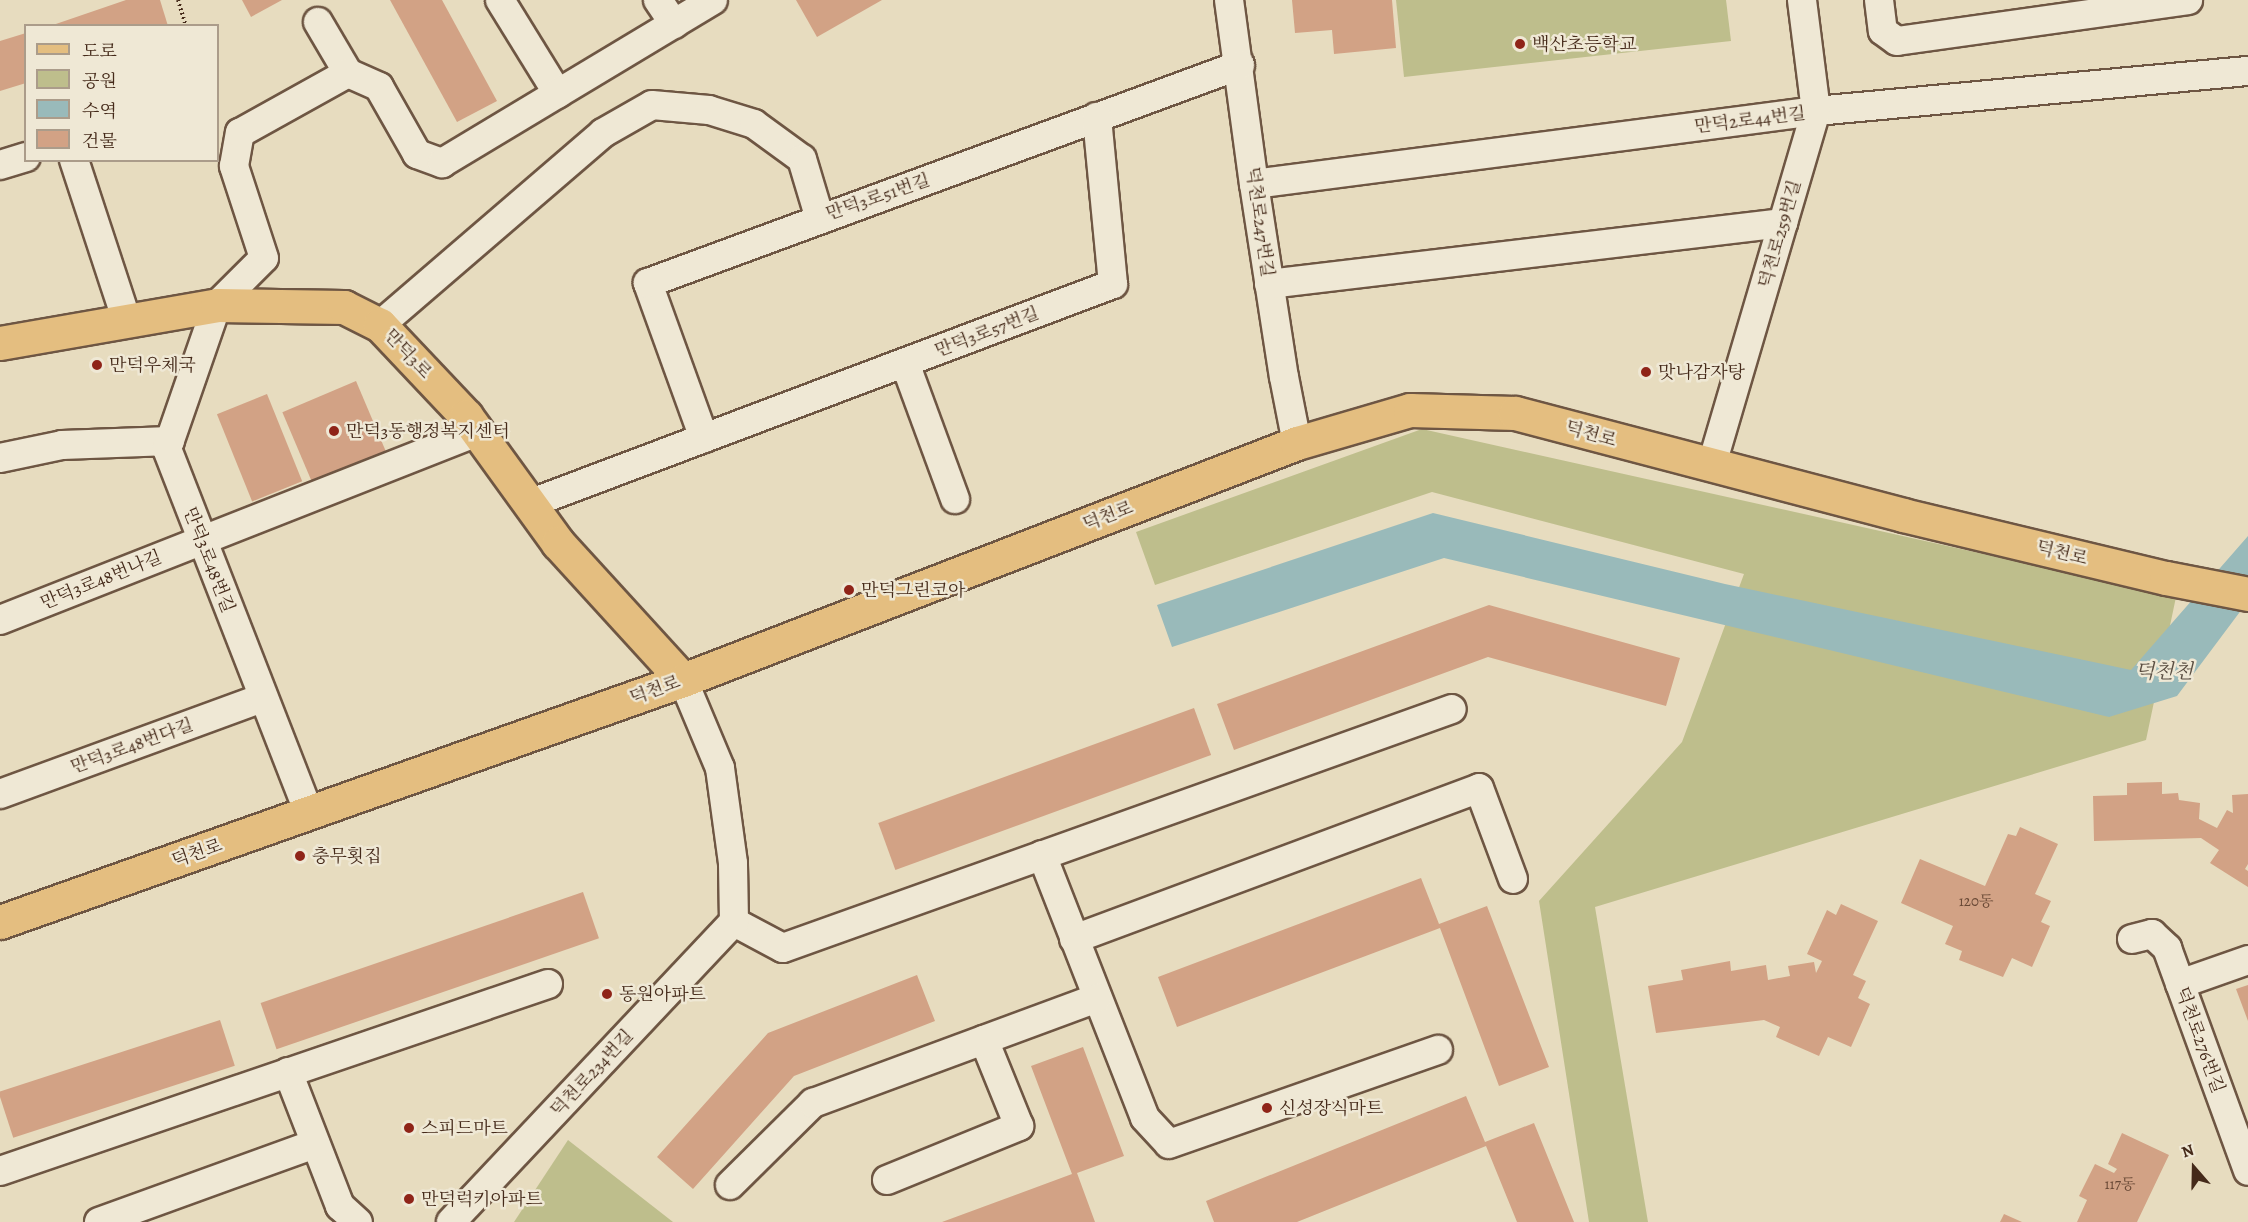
<!DOCTYPE html>
<html>
<head>
<meta charset="utf-8">
<style>
  body { margin:0 }
  #map { position:relative; width:2248px; height:1222px; overflow:hidden; background:#e7dcbf; font-family:Alegreya,"Noto Serif KR",serif }
  div>[style] { position:absolute }
  .green>* { inset:0; background:#bebe8c }
  .water>* { inset:0; background:#99baba }
  .building>* { inset:0; background:#d2a285; transform-origin:0 0 }
  .path>* { height:4px; margin-top:-2px; transform-origin:0; background:repeating-linear-gradient(90deg,#452a1a 0 1.5px,transparent 0 4.5px) }
  .roads { filter:drop-shadow(2px 0 #6e5643) drop-shadow(-2px 0 #6e5643) drop-shadow(0 2px #6e5643) drop-shadow(0 -2px #6e5643) }
  .minor>* { height:28px; margin:-14px; padding:0 14px; transform-origin:14px; border-radius:14px; background:#efe8d5 }
  .major>* { height:33px; margin:-16.5px; padding:0 16.5px; transform-origin:16.5px; border-radius:16.5px; background:#e4be80 }
  .dots>* { width:16px; height:16px; translate:-50% -50%; box-sizing:border-box; border:3px solid #efe8d5; border-radius:50% }
  span { translate:-50% -50%; white-space:nowrap; text-align:center; line-height:1.15; -webkit-text-stroke:5px #efe8d5; paint-order:stroke }
  .number-label { font-size:15px; color:#684835 }
  .number-label span { -webkit-text-stroke-width:0 }
  .poi-label { font-size:18px; color:#452a1a }
  .left { translate:0 -50%; text-align:left }
  .street-label { font-size:18px; color:#452a1a }
  .water-label { font-size:20px; color:#5a4e42; font-style:italic }
  .legend { position:absolute; left:24px; top:24px; width:195px; height:138px; box-sizing:border-box; background:#efe8d5; border:2px solid #ab9c8a; margin:0; padding:8px 10px; list-style:none; font-size:18px; color:#452a1a }
  .legend li { display:flex; align-items:center; gap:12px; height:30px }
  .legend b { width:30px; border:2px solid #ab9c8a }
  .north { position:absolute; left:2164px; top:1138px; width:60px; height:60px; -webkit-text-stroke:4px #efe8d5; paint-order:stroke; rotate:340deg; font-size:16px; font-weight:700; line-height:24px; text-align:center; color:#452a1a }
  .north::after { content:''; display:block; margin:auto; width:21px; height:27px; background:#452a1a; clip-path:polygon(50% 0,100% 100%,50% 72%,0 100%) }
</style>
</head>
<body>
<div id="map">
  <div class="green">
    <i style="clip-path:polygon(1396px 0,1726px 0,1731px 41px,1404px 77px)"></i>
    <i style="clip-path:polygon(1422px 429px,2176px 597px,2146px 740px,1595px 907px,1648px 1222px,1589px 1222px,1539px 901px,1682px 742px,1744px 574px,1432px 492px,1155px 585px,1136px 532px)"></i>
    <i style="clip-path:polygon(568px 1140px,673px 1222px,514px 1222px)"></i>
  </div>
  <div class="water">
    <i style="clip-path:polygon(1433px 513px,1725px 584px,2131px 670px,2248px 536px,2248px 601px,2177px 696px,2109px 717px,1444px 558px,1172px 647px,1157px 605px)"></i>
  </div>
  <div class="building">
    <i style="clip-path:polygon(126px 0,160px 0,168px 26px,50px 26px)"></i>
    <i style="clip-path:polygon(242px 0,282px 0,251px 17px)"></i>
    <i style="clip-path:polygon(390px 0,442px 0,497px 101px,457px 122px)"></i>
    <i style="clip-path:polygon(796px 0,882px 0,817px 37px)"></i>
    <i style="clip-path:polygon(1292px 0,1392px 0,1396px 48px,1334px 54px,1332px 30px,1295px 33px)"></i>
    <i style="clip-path:polygon(26px 33px,26px 83px,0 91px,0 41px)"></i>
    <i style="left:356px;top:381px;width:76px;height:80px;rotate:67deg"></i>
    <i style="left:267px;top:394px;width:94px;height:54px;rotate:68deg"></i>
    <i style="clip-path:polygon(1489px 605px,1680px 658px,1666px 706px,1488px 657px,1234px 750px,1217px 704px)"></i>
    <i style="left:1194px;top:708px;width:50px;height:336px;rotate:70deg"></i>
    <i style="clip-path:polygon(2162px 782px,2162px 794px,2178px 793px,2179px 800px,2200px 803px,2199px 819px,2217px 828px,2227px 810px,2233px 813px,2232px 795px,2248px 794px,2248px 864px,2245px 869px,2248px 871px,2248px 887px,2210px 863px,2219px 850px,2201px 838px,2094px 841px,2093px 796px,2127px 795px,2127px 783px)"></i>
    <i style="clip-path:polygon(2020px 827px,2058px 844px,2035px 894px,2051px 901px,2041px 922px,2050px 926px,2032px 967px,2012px 958px,2003px 977px,1959px 960px,1962px 951px,1945px 944px,1953px 926px,1901px 903px,1920px 859px,1985px 886px,2008px 834px,2016px 836px)"></i>
    <i style="clip-path:polygon(1421px 878px,1439px 924px,1487px 906px,1549px 1067px,1499px 1086px,1440px 928px,1177px 1027px,1158px 977px)"></i>
    <i style="left:583px;top:892px;width:49px;height:341px;rotate:71deg"></i>
    <i style="clip-path:polygon(1841px 904px,1878px 921px,1853px 975px,1866px 981px,1858px 998px,1870px 1004px,1851px 1047px,1828px 1037px,1819px 1056px,1776px 1037px,1780px 1027px,1764px 1020px,1656px 1033px,1648px 986px,1683px 980px,1681px 970px,1730px 961px,1731px 971px,1766px 965px,1768px 980px,1790px 976px,1788px 966px,1814px 962px,1816px 973px,1822px 961px,1807px 954px,1827px 910px,1836px 915px)"></i>
    <i style="clip-path:polygon(917px 975px,935px 1021px,794px 1076px,693px 1189px,657px 1157px,768px 1033px)"></i>
    <i style="clip-path:polygon(2248px 985px,2248px 1021px,2236px 989px)"></i>
    <i style="left:220px;top:1020px;width:48px;height:233px;rotate:72deg"></i>
    <i style="clip-path:polygon(1083px 1047px,1124px 1156px,1077px 1173px,1095px 1222px,942px 1222px,1072px 1174px,1031px 1066px)"></i>
    <i style="clip-path:polygon(1466px 1096px,1485px 1142px,1534px 1123px,1574px 1222px,1517px 1222px,1486px 1146px,1297px 1222px,1214px 1222px,1206px 1201px)"></i>
    <i style="clip-path:polygon(2122px 1133px,2169px 1155px,2137px 1222px,2077px 1222px,2087px 1200px,2079px 1196px,2095px 1164px,2114px 1173px,2117px 1169px,2108px 1164px)"></i>
    <i style="clip-path:polygon(2004px 1214px,2022px 1222px,2000px 1222px)"></i>
  </div>
  <div class="path">
    <i style="left:178px;top:0;width:27px;rotate:73deg"></i>
  </div>
  <div class="roads">
    <div class="minor">
      <i style="left:500px;top:0;width:110px;rotate:58.3deg"></i>
      <i style="left:658px;top:0;width:29px;rotate:56deg"></i>
      <i style="left:1229px;top:0;width:186px;rotate:82.3deg"></i>
      <i style="left:1254px;top:184px;width:195px;rotate:81.2deg"></i>
      <i style="left:1284px;top:377px;width:67px;rotate:78.9deg"></i>
      <i style="left:1879px;top:0;width:31px;rotate:83deg"></i>
      <i style="left:1883px;top:31px;width:17px;rotate:36deg"></i>
      <i style="left:1897px;top:41px;width:294px;rotate:-8deg"></i>
      <i style="left:318px;top:22px;width:59px;rotate:59.5deg"></i>
      <i style="left:74px;top:160px;width:169px;rotate:71.8deg"></i>
      <i style="left:0;top:165px;width:27px;rotate:-17deg"></i>
      <i style="left:1254px;top:184px;width:567px;rotate:-7.4deg"></i>
      <i style="left:1816px;top:111px;width:434px;rotate:-5.3deg"></i>
      <i style="left:1269px;top:284px;width:518px;rotate:-6.77deg"></i>
      <i style="left:380px;top:325px;width:294px;rotate:-40.7deg"></i>
      <i style="left:603px;top:133px;width:56px;rotate:-29.7deg"></i>
      <i style="left:652px;top:105px;width:57px;rotate:5deg"></i>
      <i style="left:709px;top:110px;width:47px;rotate:17.3deg"></i>
      <i style="left:754px;top:124px;width:59px;rotate:36.1deg"></i>
      <i style="left:802px;top:159px;width:63px;rotate:73.3deg"></i>
      <i style="left:905px;top:363px;width:145px;rotate:69.8deg"></i>
      <i style="left:704px;top:438px;width:165px;rotate:-109.9deg"></i>
      <i style="left:648px;top:283px;width:631px;rotate:-20.22deg"></i>
      <i style="left:0;top:458px;width:63px;rotate:-11.8deg"></i>
      <i style="left:62px;top:445px;width:108px;rotate:-2.1deg"></i>
      <i style="left:1712px;top:464px;width:368px;rotate:-73.6deg"></i>
      <i style="left:1816px;top:111px;width:112px;rotate:-97.2deg"></i>
      <i style="left:529px;top:504px;width:624px;rotate:-20.64deg"></i>
      <i style="left:1113px;top:284px;width:168px;rotate:-95.5deg"></i>
      <i style="left:0;top:620px;width:513px;rotate:-21.51deg"></i>
      <i style="left:0;top:794px;width:280px;rotate:-20.1deg"></i>
      <i style="left:309px;top:813px;width:391px;rotate:-111.3deg"></i>
      <i style="left:167px;top:449px;width:152px;rotate:-70.9deg"></i>
      <i style="left:217px;top:305px;width:66px;rotate:-45deg"></i>
      <i style="left:264px;top:258px;width:97px;rotate:-108.1deg"></i>
      <i style="left:234px;top:166px;width:34px;rotate:-80deg"></i>
      <i style="left:240px;top:133px;width:124px;rotate:-29.1deg"></i>
      <i style="left:348px;top:73px;width:34px;rotate:24deg"></i>
      <i style="left:379px;top:87px;width:77px;rotate:60.4deg"></i>
      <i style="left:417px;top:154px;width:27px;rotate:20deg"></i>
      <i style="left:442px;top:163px;width:316px;rotate:-31deg"></i>
      <i style="left:1042px;top:855px;width:282px;rotate:68.6deg"></i>
      <i style="left:1145px;top:1118px;width:35px;rotate:47deg"></i>
      <i style="left:1169px;top:1144px;width:285px;rotate:-19.3deg"></i>
      <i style="left:734px;top:922px;width:55px;rotate:28deg"></i>
      <i style="left:783px;top:948px;width:710px;rotate:-19.66deg"></i>
      <i style="left:1074px;top:939px;width:432px;rotate:-20.4deg"></i>
      <i style="left:1479px;top:788px;width:97px;rotate:69.5deg"></i>
      <i style="left:2132px;top:939px;width:21px;rotate:-14deg"></i>
      <i style="left:2152px;top:934px;width:21px;rotate:43deg"></i>
      <i style="left:2167px;top:948px;width:237px;rotate:70deg"></i>
      <i style="left:2180px;top:984px;width:72px;rotate:-19.4deg"></i>
      <i style="left:288px;top:1072px;width:144px;rotate:68.8deg"></i>
      <i style="left:340px;top:1206px;width:24px;rotate:42deg"></i>
      <i style="left:0;top:1171px;width:579px;rotate:-18.84deg"></i>
      <i style="left:887px;top:1180px;width:143px;rotate:-22.2deg"></i>
      <i style="left:1019px;top:1126px;width:93px;rotate:-112.1deg"></i>
      <i style="left:730px;top:1185px;width:117px;rotate:-44.7deg"></i>
      <i style="left:813px;top:1103px;width:303px;rotate:-20.3deg"></i>
      <i style="left:99px;top:1222px;width:230px;rotate:-19.9deg"></i>
      <i style="left:451px;top:1222px;width:412px;rotate:-46.7deg"></i>
      <i style="left:734px;top:922px;width:59px;rotate:-91deg"></i>
      <i style="left:733px;top:863px;width:96px;rotate:-97.8deg"></i>
      <i style="left:720px;top:768px;width:95px;rotate:-112.8deg"></i>
    </div>
    <div class="major">
      <i style="left:0;top:343px;width:220px;rotate:-9.9deg"></i>
      <i style="left:217px;top:305px;width:127px;rotate:0.9deg"></i>
      <i style="left:344px;top:307px;width:40px;rotate:26.6deg"></i>
      <i style="left:380px;top:325px;width:125px;rotate:46.6deg"></i>
      <i style="left:466px;top:416px;width:157px;rotate:54.1deg"></i>
      <i style="left:558px;top:543px;width:185px;rotate:47.6deg"></i>
      <i style="left:0;top:922px;width:725px;rotate:-19.51deg"></i>
      <i style="left:683px;top:680px;width:658px;rotate:-21.11deg"></i>
      <i style="left:1297px;top:443px;width:118px;rotate:-16.3deg"></i>
      <i style="left:1410px;top:410px;width:105px;rotate:1.6deg"></i>
      <i style="left:1515px;top:413px;width:401px;rotate:14.7deg"></i>
      <i style="left:1903px;top:515px;width:270px;rotate:13.5deg"></i>
      <i style="left:2166px;top:578px;width:84px;rotate:11deg"></i>
    </div>
  </div>
  <div class="dots">
    <i style="left:1520px;top:44px;background:#8f2418"></i>
    <i style="left:97px;top:365px;background:#8f2418"></i>
    <i style="left:1646px;top:372px;background:#8f2418"></i>
    <i style="left:334px;top:431px;background:#8f2418"></i>
    <i style="left:849px;top:590px;background:#8f2418"></i>
    <i style="left:300px;top:856px;background:#8f2418"></i>
    <i style="left:607px;top:994px;background:#8f2418"></i>
    <i style="left:1267px;top:1108px;background:#8f2418"></i>
    <i style="left:409px;top:1128px;background:#8f2418"></i>
    <i style="left:409px;top:1199px;background:#8f2418"></i>
  </div>
  <div class="number-label">
    <span style="left:1976px;top:902px">120동</span>
    <span style="left:2120px;top:1185px">117동</span>
  </div>
  <div class="poi-label">
    <span class="left" style="left:1532px;top:44px">백산초등학교</span>
    <span class="left" style="left:109px;top:365px">만덕우체국</span>
    <span class="left" style="left:1658px;top:372px">맛나감자탕</span>
    <span class="left" style="left:346px;top:431px">만덕3동행정복지센터</span>
    <span class="left" style="left:861px;top:590px">만덕그린코아</span>
    <span class="left" style="left:312px;top:856px">충무횟집</span>
    <span class="left" style="left:619px;top:994px">동원아파트</span>
    <span class="left" style="left:1279px;top:1108px">신성장식마트</span>
    <span class="left" style="left:421px;top:1128px">스피드마트</span>
    <span class="left" style="left:421px;top:1199px">만덕럭키아파트</span>
  </div>
  <div class="street-label">
    <span style="left:1750px;top:120px;rotate:-7deg">만덕2로44번길</span>
    <span style="left:878px;top:197px;rotate:-19deg">만덕3로51번길</span>
    <span style="left:1260px;top:222px;rotate:82deg">덕천로247번길</span>
    <span style="left:1780px;top:234px;rotate:-74deg">덕천로259번길</span>
    <span style="left:987px;top:332px;rotate:-21deg">만덕3로57번길</span>
    <span style="left:408px;top:354px;rotate:47deg">만덕3로</span>
    <span style="left:1591px;top:434px;rotate:16deg">덕천로</span>
    <span style="left:1108px;top:516px;rotate:-21deg">덕천로</span>
    <span style="left:2062px;top:553px;rotate:14deg">덕천로</span>
    <span style="left:209px;top:560px;rotate:69deg">만덕3로48번길</span>
    <span style="left:101px;top:580px;rotate:-22deg">만덕3로48번나길</span>
    <span style="left:655px;top:690px;rotate:-20deg">덕천로</span>
    <span style="left:132px;top:746px;rotate:-20deg">만덕3로48번다길</span>
    <span style="left:197px;top:853px;rotate:-19deg">덕천로</span>
    <span style="left:2200px;top:1040px;rotate:70deg">덕천로276번길</span>
    <span style="left:592px;top:1073px;rotate:-47deg">덕천로234번길</span>
  </div>
  <div class="water-label">
    <span style="left:2164px;top:671px">덕천천</span>
  </div>
  <ul class="legend">
  <li><b style="height:8px;background:#e4be80"></b>도로</li>
  <li><b style="height:16px;background:#bebe8c"></b>공원</li>
  <li><b style="height:16px;background:#99baba"></b>수역</li>
  <li><b style="height:16px;background:#d2a285"></b>건물</li>
  </ul>
  <div class="north">N</div>
</div>
</body>
</html>
